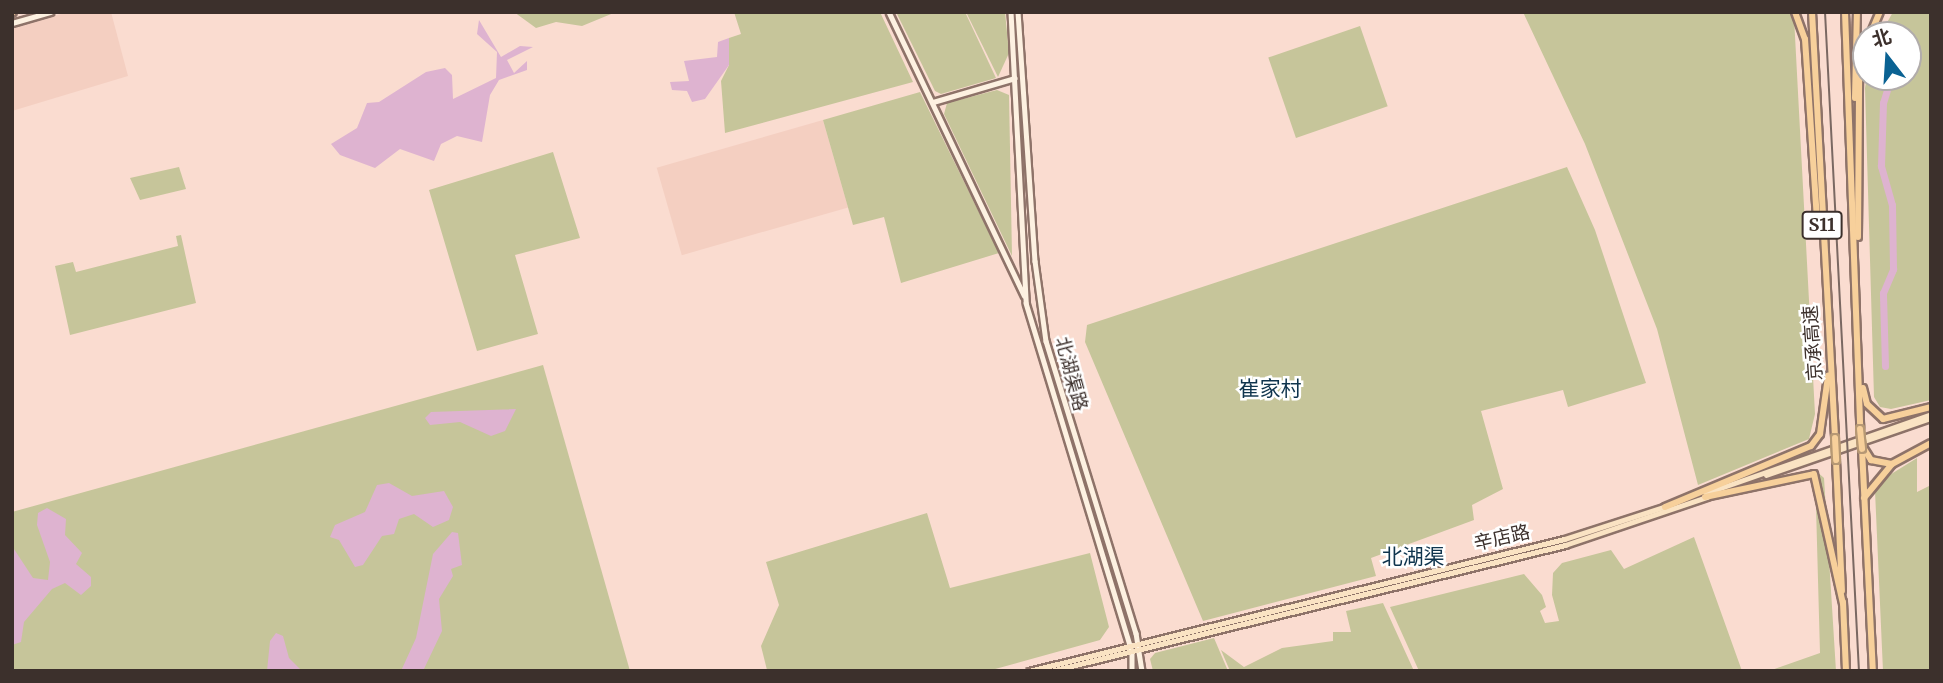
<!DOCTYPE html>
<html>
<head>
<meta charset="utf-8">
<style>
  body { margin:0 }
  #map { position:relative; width:1943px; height:683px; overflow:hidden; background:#fadcd0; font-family:Merriweather,"Noto Sans SC",serif }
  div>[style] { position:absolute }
  .built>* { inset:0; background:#f4cfc1; transform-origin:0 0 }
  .green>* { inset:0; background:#c6c59a; transform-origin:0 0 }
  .water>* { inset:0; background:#deb3d0 }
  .river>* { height:7px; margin:-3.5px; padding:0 3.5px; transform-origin:3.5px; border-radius:3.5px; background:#deb3d0 }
  .roads { filter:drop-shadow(2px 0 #8e7369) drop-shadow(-2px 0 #8e7369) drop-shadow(0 2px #8e7369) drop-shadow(0 -2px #8e7369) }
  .secondary>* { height:4.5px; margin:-2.25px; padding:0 2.25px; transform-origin:2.25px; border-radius:2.25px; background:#fdf1e1 }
  .primary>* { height:5px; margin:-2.5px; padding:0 2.5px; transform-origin:2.5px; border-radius:2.5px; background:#fae3c3 }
  .highway>* { height:6px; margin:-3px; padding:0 3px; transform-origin:3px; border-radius:3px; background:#f7d09b }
  .rail>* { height:2px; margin:-1px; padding:0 1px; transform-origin:1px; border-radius:1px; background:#7a6862 }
  .bridges { filter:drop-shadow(2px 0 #b69874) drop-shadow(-2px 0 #b69874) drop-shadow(0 2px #b69874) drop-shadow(0 -2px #b69874) }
  .highway-bridge>* { height:6px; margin:-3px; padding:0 3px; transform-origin:3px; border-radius:3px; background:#f7d09b }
  span { translate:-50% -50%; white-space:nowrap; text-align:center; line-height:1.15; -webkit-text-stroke:5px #fff; paint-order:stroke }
  .shield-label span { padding:2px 5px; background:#fff; border:2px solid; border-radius:5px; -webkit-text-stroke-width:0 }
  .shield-label { font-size:18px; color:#3c302c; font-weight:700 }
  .street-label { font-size:19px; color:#3c302c }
  .neighbourhood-label { font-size:21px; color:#0f344d }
  .frame { position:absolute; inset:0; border:14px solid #3c302c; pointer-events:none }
  .north { position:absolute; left:1852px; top:21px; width:70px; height:70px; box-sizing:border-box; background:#fff; border:2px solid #b1acab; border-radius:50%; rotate:343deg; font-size:19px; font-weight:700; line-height:28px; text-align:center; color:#3c302c }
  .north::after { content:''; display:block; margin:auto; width:24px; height:32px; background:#0a6293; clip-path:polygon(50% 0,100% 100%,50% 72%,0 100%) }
</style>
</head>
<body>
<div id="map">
  <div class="built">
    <i style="clip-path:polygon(68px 12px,111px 12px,128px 76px,12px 111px,12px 28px)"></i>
    <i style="left:823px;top:120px;width:91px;height:173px;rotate:74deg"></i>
  </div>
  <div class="green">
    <i style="clip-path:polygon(514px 12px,616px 12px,582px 26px,556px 22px,536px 28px)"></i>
    <i style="clip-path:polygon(734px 12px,880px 12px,913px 82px,725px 133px,721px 81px,729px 65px,729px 38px,741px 34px)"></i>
    <i style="clip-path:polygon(896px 12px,965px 12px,996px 78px,941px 94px,935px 91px)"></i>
    <i style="clip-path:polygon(966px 12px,1005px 12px,1009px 53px,998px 77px)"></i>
    <i style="clip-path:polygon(1523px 12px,1790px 12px,1794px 17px,1815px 414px,1809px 439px,1698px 485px,1657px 329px,1585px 144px)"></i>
    <i style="clip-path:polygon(1893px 12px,1931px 12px,1931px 400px,1891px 409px,1880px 407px,1874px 397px,1865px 88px,1867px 77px,1908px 77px,1908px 35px,1880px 35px)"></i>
    <i style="left:1360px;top:26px;width:85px;height:97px;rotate:71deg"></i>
    <i style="clip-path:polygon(997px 90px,1009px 95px,1012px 256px,944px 114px,947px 103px)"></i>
    <i style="clip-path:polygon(920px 92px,999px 253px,901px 283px,884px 217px,853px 225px,823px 120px)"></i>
    <i style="clip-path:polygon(553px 152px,580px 238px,515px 255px,538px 334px,477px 351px,429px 190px)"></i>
    <i style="clip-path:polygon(179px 167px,186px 189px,140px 200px,130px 178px)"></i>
    <i style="clip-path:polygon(1567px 167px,1595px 230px,1646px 383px,1568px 407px,1563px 390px,1481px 411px,1503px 489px,1472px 505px,1474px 520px,1371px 558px,1376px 576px,1203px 621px,1085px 342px,1087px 325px)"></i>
    <i style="clip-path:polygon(181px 235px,196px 303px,70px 335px,55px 266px,73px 262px,76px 272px,178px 246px,176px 236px)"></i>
    <i style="clip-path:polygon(543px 365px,630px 671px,12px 671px,12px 512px)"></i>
    <i style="clip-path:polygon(1917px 458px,1917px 492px,1931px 485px,1931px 671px,1883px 671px,1875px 491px,1888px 476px)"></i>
    <i style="clip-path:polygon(1815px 470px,1824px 478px,1836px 671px,1769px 671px,1820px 653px)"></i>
    <i style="clip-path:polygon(927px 513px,950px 588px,1090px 553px,1109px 627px,1100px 640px,988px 671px,767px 670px,761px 646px,779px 605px,766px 562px)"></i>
    <i style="clip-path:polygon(1694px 537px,1742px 671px,1419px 671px,1390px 607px,1524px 574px,1542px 595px,1546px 607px,1540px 611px,1545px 623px,1559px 621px,1552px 595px,1553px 573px,1562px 563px,1611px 550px,1624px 569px)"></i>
    <i style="clip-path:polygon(1383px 603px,1414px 671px,1230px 671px,1221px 650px,1244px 667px,1282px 648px,1333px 641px,1333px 632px,1351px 632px,1346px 611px)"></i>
    <i style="clip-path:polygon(1214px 638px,1228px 671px,1153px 671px,1150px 659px,1155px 653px)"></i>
  </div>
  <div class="water">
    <i style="clip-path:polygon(479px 20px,501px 57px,520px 46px,533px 47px,507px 60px,514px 73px,527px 61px,527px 70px,499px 80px,490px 95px,482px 142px,457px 136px,441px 144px,434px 161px,400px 149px,375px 168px,340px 155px,331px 144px,357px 128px,367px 103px,379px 102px,426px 72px,445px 68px,452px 75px,453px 99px,496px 78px,497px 52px,477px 34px)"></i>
    <i style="clip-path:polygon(729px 38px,729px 65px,705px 99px,692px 102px,687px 91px,672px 90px,670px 82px,689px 81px,684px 61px,717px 57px,718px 42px)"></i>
    <i style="clip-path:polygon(516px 409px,505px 431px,491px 436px,460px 422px,430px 425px,425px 418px,431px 412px)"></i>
    <i style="clip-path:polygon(389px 483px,412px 496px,444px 491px,453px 507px,449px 520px,433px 527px,414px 514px,399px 519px,394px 534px,382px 536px,363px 565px,355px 567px,339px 540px,330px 537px,335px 525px,365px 512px,377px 485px)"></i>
    <i style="clip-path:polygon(47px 508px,66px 519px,65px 535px,82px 553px,76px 564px,91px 577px,91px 586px,81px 595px,65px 583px,52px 589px,24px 622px,21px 642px,12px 645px,12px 546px,33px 578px,48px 580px,50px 562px,37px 525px,38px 513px)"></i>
    <i style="clip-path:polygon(452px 532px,458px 533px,462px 565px,451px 569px,453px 576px,439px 599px,442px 631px,423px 671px,401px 671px,416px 638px,433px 554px)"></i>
    <i style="clip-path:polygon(276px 633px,283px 636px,289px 658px,302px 671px,267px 671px,270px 641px)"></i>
  </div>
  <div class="river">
    <i style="left:1885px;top:366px;width:73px;rotate:-91.6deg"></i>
    <i style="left:1883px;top:293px;width:26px;rotate:-67deg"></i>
    <i style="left:1893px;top:269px;width:64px;rotate:-90.9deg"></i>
    <i style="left:1892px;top:205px;width:41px;rotate:-105.8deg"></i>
    <i style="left:1881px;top:166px;width:63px;rotate:-88.2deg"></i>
    <i style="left:1883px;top:103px;width:27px;rotate:-73deg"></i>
  </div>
  <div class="roads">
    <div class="secondary">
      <i style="left:889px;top:12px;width:314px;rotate:64.5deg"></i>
      <i style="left:1011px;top:12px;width:291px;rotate:87deg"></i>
      <i style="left:1026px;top:303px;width:364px;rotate:73.1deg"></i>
      <i style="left:1132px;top:651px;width:20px;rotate:90deg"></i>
      <i style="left:1018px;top:12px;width:250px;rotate:86.1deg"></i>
      <i style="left:1035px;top:261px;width:81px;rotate:82.2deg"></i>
      <i style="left:1046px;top:341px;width:306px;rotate:72.9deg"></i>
      <i style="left:1136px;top:633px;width:38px;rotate:81deg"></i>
      <i style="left:12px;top:23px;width:40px;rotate:-16deg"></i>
      <i style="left:933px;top:102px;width:85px;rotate:-16.3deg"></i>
    </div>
    <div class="primary">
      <i style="left:1766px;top:475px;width:175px;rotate:-19.1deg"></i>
      <i style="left:1706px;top:493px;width:238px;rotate:-19.3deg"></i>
      <i style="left:1029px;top:671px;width:551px;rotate:-13.86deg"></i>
      <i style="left:1564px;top:539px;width:108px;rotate:-17.8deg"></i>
      <i style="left:1051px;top:671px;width:529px;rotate:-13.77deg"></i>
      <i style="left:1565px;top:545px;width:150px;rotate:-18.7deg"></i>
    </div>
    <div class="highway">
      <i style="left:1795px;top:12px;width:29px;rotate:70deg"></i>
      <i style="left:1805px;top:39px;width:179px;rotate:86.2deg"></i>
      <i style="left:1812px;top:12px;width:427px;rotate:86.9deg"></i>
      <i style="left:1845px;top:12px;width:417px;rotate:87.9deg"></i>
      <i style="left:12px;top:13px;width:1px;rotate:-45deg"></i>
      <i style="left:1870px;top:35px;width:25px;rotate:-67deg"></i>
      <i style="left:1855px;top:98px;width:86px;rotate:-88.7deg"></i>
      <i style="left:1858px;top:237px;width:155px;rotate:-89.6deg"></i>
      <i style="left:1859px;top:82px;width:37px;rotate:-79deg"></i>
      <i style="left:1863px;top:388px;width:16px;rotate:76deg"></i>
      <i style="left:1867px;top:404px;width:22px;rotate:43deg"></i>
      <i style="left:1883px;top:419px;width:49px;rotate:-14deg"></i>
      <i style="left:1861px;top:444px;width:19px;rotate:58deg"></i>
      <i style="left:1871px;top:460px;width:21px;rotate:11deg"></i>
      <i style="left:1862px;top:449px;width:222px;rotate:87.2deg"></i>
      <i style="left:1836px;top:460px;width:131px;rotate:87.4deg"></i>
      <i style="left:1705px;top:497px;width:111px;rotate:-11.9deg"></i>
      <i style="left:1814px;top:474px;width:133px;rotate:77.4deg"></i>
      <i style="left:1864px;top:498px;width:44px;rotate:-50.5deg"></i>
      <i style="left:1892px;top:464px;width:44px;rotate:-28.3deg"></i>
      <i style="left:1665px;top:507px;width:158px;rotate:-22.7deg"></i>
      <i style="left:1811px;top:446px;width:15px;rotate:-53deg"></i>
      <i style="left:1820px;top:434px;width:59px;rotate:-82.1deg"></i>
      <i style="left:1843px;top:602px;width:69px;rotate:87.5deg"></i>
    </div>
  </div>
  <div class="rail">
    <i style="left:1825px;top:12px;width:660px;rotate:87.05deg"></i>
  </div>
  <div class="bridges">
    <div class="highway-bridge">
      <i style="left:1860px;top:429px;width:20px;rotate:84deg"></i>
      <i style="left:1835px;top:438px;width:22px;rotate:87deg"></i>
    </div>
  </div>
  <div class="shield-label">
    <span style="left:1822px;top:225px">S11</span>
  </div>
  <div class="street-label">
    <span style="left:1813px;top:343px;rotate:-94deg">京承高速</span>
    <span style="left:1071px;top:374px;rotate:75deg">北湖渠路</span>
    <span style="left:1502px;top:538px;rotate:-13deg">辛店路</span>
  </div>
  <div class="neighbourhood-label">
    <span style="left:1270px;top:389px">崔家村</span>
    <span style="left:1413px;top:557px">北湖渠</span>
  </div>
  <div class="frame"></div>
  <div class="north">北</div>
</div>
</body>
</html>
